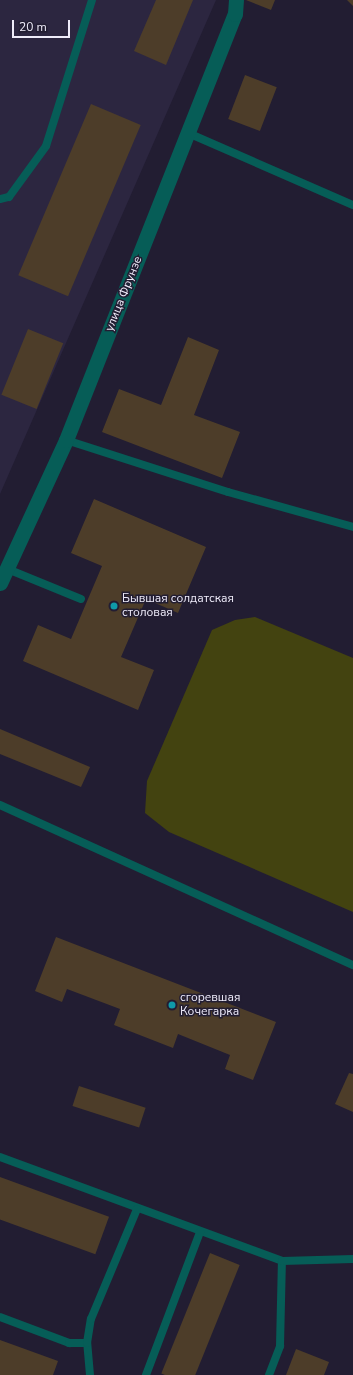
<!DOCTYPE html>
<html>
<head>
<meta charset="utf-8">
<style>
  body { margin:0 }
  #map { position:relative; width:353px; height:1375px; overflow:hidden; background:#221d32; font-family:"Nunito Sans",sans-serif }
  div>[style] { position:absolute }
  .built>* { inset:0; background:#2c2640 }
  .green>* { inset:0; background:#434310 }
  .building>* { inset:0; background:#4d3d29; transform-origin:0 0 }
  .service>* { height:8px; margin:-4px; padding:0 4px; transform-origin:4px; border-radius:4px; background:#065d57 }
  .minor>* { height:15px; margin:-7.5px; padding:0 7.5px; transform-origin:7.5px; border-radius:7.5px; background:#065d57 }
  .dots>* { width:11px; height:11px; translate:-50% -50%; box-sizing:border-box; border:2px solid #221d32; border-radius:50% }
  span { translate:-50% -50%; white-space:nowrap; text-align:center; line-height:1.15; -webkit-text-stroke:3px #221d32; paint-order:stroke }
  .street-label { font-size:12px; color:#efecfa }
  .poi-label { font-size:12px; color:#efecfa }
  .left { translate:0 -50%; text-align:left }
  .scale { position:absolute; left:12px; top:20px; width:58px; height:18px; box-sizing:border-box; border:2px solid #efecfa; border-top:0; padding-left:5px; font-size:12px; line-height:14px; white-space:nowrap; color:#efecfa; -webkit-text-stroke:3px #221d32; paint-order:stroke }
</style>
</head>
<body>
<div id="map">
  <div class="built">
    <i style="clip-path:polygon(0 0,216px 0,0 494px)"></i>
  </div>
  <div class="green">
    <i style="clip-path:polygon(255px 617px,353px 658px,353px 912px,169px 832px,145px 813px,147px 781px,212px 630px,235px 620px)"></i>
  </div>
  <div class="building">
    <i style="clip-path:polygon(156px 0,193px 0,166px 65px,134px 51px)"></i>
    <i style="clip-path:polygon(246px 0,275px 0,271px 10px)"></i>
    <i style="clip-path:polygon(347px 0,353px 0,353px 6px)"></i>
    <i style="left:245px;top:75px;width:34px;height:47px;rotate:21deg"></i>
    <i style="left:91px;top:104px;width:54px;height:186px;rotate:23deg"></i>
    <i style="left:28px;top:329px;width:38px;height:71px;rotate:22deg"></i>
    <i style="clip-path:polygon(188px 337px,219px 350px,194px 415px,240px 432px,222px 478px,102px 432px,119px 389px,161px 405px)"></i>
    <i style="clip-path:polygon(94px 499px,206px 547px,178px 613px,146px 599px,121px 657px,154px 670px,138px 710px,23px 661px,38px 625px,71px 639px,102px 566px,71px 553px)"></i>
    <i style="clip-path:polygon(0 729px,90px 767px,81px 787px,0 754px)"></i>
    <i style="clip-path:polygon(56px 937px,276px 1022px,253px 1080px,225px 1069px,230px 1055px,178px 1034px,173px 1048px,114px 1025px,120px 1009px,67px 989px,62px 1002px,35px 991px)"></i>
    <i style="clip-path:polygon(349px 1073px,353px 1074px,353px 1112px,335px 1104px)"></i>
    <i style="left:79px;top:1086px;width:70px;height:21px;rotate:18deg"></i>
    <i style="left:0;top:1177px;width:116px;height:40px;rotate:20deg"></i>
    <i style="left:210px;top:1253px;width:32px;height:130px;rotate:22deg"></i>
    <i style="clip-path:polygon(0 1340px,58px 1361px,53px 1375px,0 1375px)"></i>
    <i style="clip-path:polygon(296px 1349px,329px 1362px,324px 1375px,286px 1375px)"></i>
  </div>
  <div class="service">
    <i style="left:188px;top:133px;width:180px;rotate:23.6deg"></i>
    <i style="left:0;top:199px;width:9px;rotate:-13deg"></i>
    <i style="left:9px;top:197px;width:63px;rotate:-54deg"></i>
    <i style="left:46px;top:146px;width:153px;rotate:-72.5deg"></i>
    <i style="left:66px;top:440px;width:170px;rotate:17.8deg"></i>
    <i style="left:228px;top:492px;width:130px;rotate:15.6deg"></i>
    <i style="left:5px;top:568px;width:82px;rotate:22.2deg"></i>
    <i style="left:0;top:805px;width:388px;rotate:24.4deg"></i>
    <i style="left:0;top:1157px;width:301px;rotate:20.2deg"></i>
    <i style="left:0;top:1317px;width:74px;rotate:20.6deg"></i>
    <i style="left:69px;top:1343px;width:18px"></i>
    <i style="left:90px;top:1375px;width:32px;rotate:-95deg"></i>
    <i style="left:87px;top:1343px;width:24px;rotate:-81deg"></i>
    <i style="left:91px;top:1319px;width:119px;rotate:-67.3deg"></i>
    <i style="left:146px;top:1375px;width:153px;rotate:-69.3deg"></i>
    <i style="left:269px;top:1375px;width:31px;rotate:-69deg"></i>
    <i style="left:280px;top:1346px;width:85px;rotate:-88.7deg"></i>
    <i style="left:282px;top:1261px;width:71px;rotate:-1.6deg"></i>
  </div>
  <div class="minor">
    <i style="left:0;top:583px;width:157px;rotate:-65.2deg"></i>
    <i style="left:66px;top:440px;width:458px;rotate:-68.4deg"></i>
    <i style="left:235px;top:14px;width:14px;rotate:-86deg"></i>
  </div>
  <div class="dots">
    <i style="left:114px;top:606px;background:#0f9aa8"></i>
    <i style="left:172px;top:1005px;background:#0f9aa8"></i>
  </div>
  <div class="street-label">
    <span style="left:124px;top:294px;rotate:-68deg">улица Фрунзе</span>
  </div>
  <div class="poi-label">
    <span class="left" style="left:122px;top:606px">Бывшая солдатская<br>столовая</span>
    <span class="left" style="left:180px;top:1005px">сгоревшая<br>Кочегарка</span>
  </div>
  <div class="scale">20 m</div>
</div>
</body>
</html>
